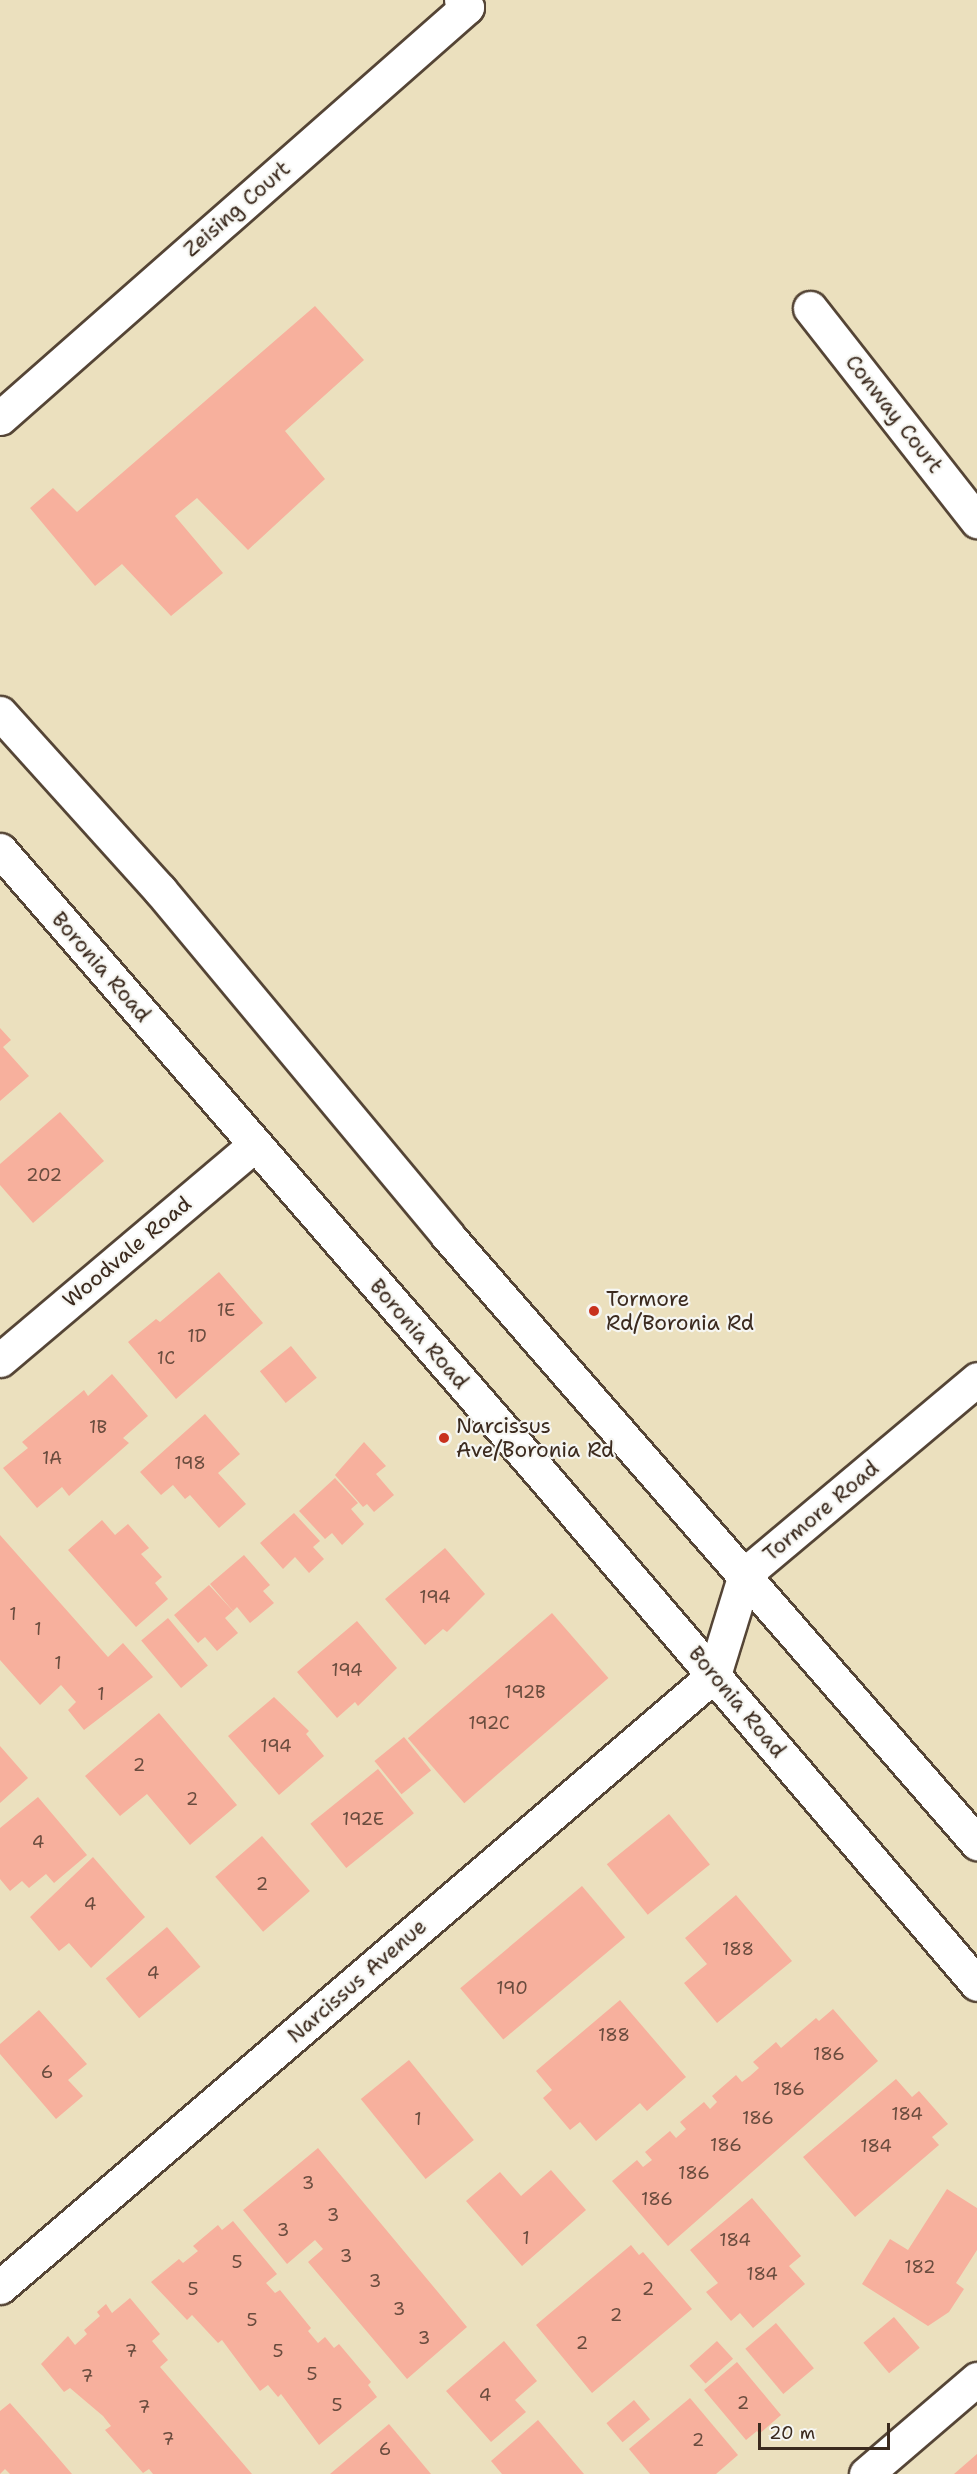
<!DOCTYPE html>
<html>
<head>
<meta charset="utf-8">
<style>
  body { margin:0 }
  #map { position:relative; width:977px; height:2474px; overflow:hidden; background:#ebe0be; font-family:"Shantell Sans",sans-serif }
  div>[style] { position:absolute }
  .building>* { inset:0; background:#f7b09d; transform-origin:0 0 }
  .roads { filter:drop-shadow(2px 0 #554536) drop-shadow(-2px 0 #554536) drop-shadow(0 2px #554536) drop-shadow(0 -2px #554536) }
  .street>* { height:33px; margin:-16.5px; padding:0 16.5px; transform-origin:16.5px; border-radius:16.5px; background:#fff }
  .secondary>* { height:33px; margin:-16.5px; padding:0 16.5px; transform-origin:16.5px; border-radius:16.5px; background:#fff }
  .primary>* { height:33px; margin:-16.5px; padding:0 16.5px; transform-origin:16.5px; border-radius:16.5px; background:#fff }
  .dots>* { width:16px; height:16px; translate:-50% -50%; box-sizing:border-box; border:3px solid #f6f6f2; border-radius:50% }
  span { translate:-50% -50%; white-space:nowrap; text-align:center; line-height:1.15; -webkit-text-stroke:4.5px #f6f6f2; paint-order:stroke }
  .number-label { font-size:18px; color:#6a4c3e }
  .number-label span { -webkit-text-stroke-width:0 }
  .street-label { font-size:21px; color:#3b2a1e }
  .poi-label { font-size:21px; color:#3b2a1e }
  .left { translate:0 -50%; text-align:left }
  .scale { position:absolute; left:758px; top:2423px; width:132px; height:27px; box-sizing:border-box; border:3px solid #3b2a1e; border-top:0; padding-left:8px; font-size:18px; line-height:21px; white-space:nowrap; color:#3b2a1e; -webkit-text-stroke:4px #f6f6f2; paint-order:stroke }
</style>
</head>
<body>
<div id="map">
  <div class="building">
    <i style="clip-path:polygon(315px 306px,364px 360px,285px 431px,325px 479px,248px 550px,197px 498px,175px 516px,223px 573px,171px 616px,122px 564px,95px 586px,30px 508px,53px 488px,77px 512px)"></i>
    <i style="clip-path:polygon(0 1028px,11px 1040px,3px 1047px,29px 1076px,0 1101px)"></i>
    <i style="clip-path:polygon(60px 1112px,104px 1161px,33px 1223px,0 1185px,0 1164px)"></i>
    <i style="clip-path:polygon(219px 1272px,263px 1323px,176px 1399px,128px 1342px,156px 1319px,160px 1322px)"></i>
    <i style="left:291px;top:1346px;width:41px;height:40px;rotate:51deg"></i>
    <i style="clip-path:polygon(112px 1374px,148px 1416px,123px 1438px,129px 1443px,69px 1496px,62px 1487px,37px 1508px,3px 1468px,28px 1448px,22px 1442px,84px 1390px,88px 1396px)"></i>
    <i style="clip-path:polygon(205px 1414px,240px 1454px,218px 1473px,246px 1504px,219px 1528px,190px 1495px,185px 1499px,173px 1485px,161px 1495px,140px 1472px)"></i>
    <i style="clip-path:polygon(364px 1442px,386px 1466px,376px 1474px,394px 1495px,374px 1512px,367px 1504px,363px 1507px,335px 1475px)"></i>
    <i style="clip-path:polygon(335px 1478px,358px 1503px,351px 1509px,364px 1524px,342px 1545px,332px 1533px,325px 1539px,299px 1511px)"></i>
    <i style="clip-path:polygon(294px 1513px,320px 1541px,313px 1547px,324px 1559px,309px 1573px,295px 1557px,283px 1569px,260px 1543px)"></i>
    <i style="clip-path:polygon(102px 1520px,115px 1535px,128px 1524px,149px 1548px,141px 1554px,162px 1577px,155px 1583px,168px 1599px,136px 1627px,68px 1550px)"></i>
    <i style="clip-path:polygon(0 1535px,108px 1657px,123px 1643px,153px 1677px,84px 1730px,68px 1710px,76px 1702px,61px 1685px,40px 1705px,0 1660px)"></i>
    <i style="clip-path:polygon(445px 1548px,485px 1594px,447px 1632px,443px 1629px,425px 1645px,385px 1599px)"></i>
    <i style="clip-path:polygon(244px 1555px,270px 1585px,263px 1591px,274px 1603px,250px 1623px,237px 1607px,233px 1611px,210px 1584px)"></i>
    <i style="clip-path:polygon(209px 1585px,233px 1611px,225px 1618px,238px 1633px,217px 1651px,205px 1637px,198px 1643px,174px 1615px)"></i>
    <i style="left:552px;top:1613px;width:86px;height:191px;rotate:49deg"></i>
    <i style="left:168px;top:1618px;width:62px;height:35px;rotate:50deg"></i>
    <i style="clip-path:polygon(357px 1621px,397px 1668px,358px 1706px,355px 1702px,337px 1718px,297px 1672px)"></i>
    <i style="clip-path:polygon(274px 1697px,309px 1731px,306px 1734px,324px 1756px,279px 1795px,228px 1736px)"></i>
    <i style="clip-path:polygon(159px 1713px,237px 1805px,190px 1845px,147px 1794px,120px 1816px,85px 1776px)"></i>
    <i style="left:404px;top:1737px;width:43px;height:38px;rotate:51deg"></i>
    <i style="clip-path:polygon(0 1746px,28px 1778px,0 1803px)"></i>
    <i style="left:378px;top:1769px;width:57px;height:87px;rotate:51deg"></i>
    <i style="clip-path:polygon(38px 1797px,87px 1855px,54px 1883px,46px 1874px,29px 1888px,22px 1881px,10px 1891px,0 1879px,0 1828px)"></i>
    <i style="left:669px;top:1814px;width:65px;height:80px;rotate:51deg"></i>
    <i style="left:262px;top:1836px;width:73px;height:62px;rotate:49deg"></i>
    <i style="clip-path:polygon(93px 1857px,145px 1917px,91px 1968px,69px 1943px,59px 1951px,30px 1917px)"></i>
    <i style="left:582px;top:1886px;width:67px;height:159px;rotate:50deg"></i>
    <i style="clip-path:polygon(736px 1895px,792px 1961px,717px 2023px,684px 1983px,707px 1964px,685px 1938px)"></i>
    <i style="left:167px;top:1927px;width:52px;height:80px;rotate:50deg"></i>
    <i style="clip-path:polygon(620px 2000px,686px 2077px,647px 2111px,640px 2103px,596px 2141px,580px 2122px,570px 2130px,543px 2098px,552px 2090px,536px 2071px)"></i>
    <i style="clip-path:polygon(833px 2009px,878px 2061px,668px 2246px,612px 2181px,637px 2160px,643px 2167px,652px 2160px,645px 2152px,670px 2131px,676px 2138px,686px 2129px,680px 2122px,704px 2102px,710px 2109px,717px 2102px,712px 2096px,736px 2075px,742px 2082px,750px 2076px,759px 2068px,753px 2062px,776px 2042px,781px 2048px,816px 2018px,819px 2021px)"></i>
    <i style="clip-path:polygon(39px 2010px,87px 2064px,68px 2080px,83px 2096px,56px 2119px,0 2054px,0 2044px)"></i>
    <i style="left:409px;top:2060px;width:103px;height:62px;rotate:51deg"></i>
    <i style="clip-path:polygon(896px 2079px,912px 2097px,919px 2091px,948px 2124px,932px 2137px,939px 2145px,855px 2217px,803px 2157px)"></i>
    <i style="clip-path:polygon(318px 2148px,467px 2327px,407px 2379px,308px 2262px,323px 2249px,315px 2240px,287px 2264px,243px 2210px)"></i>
    <i style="clip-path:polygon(551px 2170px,586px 2210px,522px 2266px,466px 2201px,500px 2172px,521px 2196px)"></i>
    <i style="clip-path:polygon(947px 2189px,977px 2208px,977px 2250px,956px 2283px,964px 2289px,949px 2312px,928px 2326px,862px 2284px,890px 2239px,908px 2250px)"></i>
    <i style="clip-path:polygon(752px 2198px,801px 2256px,789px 2266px,805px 2284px,753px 2328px,740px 2313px,731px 2321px,706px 2292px,718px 2283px,690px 2250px)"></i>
    <i style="clip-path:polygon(233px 2221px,277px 2274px,266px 2283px,275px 2293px,280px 2290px,311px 2328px,308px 2331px,318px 2343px,325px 2337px,334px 2348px,339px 2344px,371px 2382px,368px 2385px,377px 2397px,319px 2445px,281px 2394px,278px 2397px,268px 2385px,260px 2391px,222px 2340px,218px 2343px,192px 2315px,187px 2320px,151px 2282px,179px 2259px,183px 2263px,198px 2251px,193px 2246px,218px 2225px,222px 2230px)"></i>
    <i style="clip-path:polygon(631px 2245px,639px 2255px,643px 2252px,692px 2309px,592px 2393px,536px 2325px)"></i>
    <i style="clip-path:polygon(130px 2298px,160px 2334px,152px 2341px,168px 2360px,160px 2367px,252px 2474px,153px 2474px,149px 2469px,143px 2473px,105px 2430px,111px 2426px,103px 2416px,70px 2388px,64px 2392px,41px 2364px,68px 2336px,75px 2345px,87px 2334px,84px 2330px,100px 2316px,97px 2312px,106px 2304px,112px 2313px)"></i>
    <i style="left:894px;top:2317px;width:40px;height:40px;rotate:50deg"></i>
    <i style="left:776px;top:2323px;width:59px;height:40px;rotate:50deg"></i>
    <i style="clip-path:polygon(504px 2341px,537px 2381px,515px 2400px,526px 2412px,491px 2442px,446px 2391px)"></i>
    <i style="left:717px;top:2341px;width:24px;height:37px;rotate:48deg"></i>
    <i style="clip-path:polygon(737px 2362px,781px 2415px,759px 2434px,757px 2431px,746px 2440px,704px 2390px)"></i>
    <i style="clip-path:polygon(690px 2398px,738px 2455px,716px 2474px,650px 2474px,629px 2449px)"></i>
    <i style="left:634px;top:2400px;width:25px;height:36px;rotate:50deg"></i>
    <i style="clip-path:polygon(10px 2403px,41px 2438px,72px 2474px,10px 2474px,5px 2469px,0 2474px,0 2411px)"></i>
    <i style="clip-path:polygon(538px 2420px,584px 2474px,502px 2474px,491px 2461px)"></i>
    <i style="clip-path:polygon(389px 2424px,431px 2474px,330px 2474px)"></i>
    <i style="clip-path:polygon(977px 2454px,977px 2474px,954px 2474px)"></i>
  </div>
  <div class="roads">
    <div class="street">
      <i style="left:810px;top:308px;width:271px;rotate:51.9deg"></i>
      <i style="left:0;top:418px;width:622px;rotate:-41.35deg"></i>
      <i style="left:467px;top:7px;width:9px;rotate:-131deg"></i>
      <i style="left:0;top:1360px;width:333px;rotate:-40.2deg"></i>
      <i style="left:0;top:2287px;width:940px;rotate:-40.6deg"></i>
      <i style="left:866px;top:2474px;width:146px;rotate:-40.6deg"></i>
    </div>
    <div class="secondary">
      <i style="left:714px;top:1675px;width:106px;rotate:-72.9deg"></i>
      <i style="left:745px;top:1574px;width:303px;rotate:-40deg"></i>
    </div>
    <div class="primary">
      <i style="left:0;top:713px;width:239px;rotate:47.9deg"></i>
      <i style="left:160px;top:890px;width:449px;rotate:50.2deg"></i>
      <i style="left:447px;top:1235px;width:807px;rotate:48.92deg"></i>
      <i style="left:0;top:850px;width:832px;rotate:49.05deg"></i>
      <i style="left:545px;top:1478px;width:665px;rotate:49.51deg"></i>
    </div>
  </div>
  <div class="dots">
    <i style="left:594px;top:1311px;background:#c8321e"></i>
    <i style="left:444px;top:1438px;background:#c8321e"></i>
  </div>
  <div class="number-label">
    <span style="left:44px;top:1175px">202</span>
    <span style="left:226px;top:1310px">1E</span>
    <span style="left:197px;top:1336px">1D</span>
    <span style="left:166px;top:1358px">1C</span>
    <span style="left:98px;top:1427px">1B</span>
    <span style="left:52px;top:1458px">1A</span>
    <span style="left:190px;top:1463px">198</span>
    <span style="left:435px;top:1597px">194</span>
    <span style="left:13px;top:1614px">1</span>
    <span style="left:38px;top:1629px">1</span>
    <span style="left:58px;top:1663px">1</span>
    <span style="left:347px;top:1670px">194</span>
    <span style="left:525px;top:1692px">192B</span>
    <span style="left:101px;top:1694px">1</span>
    <span style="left:489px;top:1723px">192C</span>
    <span style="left:276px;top:1746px">194</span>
    <span style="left:139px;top:1765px">2</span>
    <span style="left:192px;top:1799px">2</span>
    <span style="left:363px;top:1819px">192E</span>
    <span style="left:38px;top:1842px">4</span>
    <span style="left:262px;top:1884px">2</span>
    <span style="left:90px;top:1904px">4</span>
    <span style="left:738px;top:1949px">188</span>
    <span style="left:153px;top:1973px">4</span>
    <span style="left:512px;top:1988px">190</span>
    <span style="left:614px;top:2035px">188</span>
    <span style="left:829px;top:2054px">186</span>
    <span style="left:47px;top:2072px">6</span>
    <span style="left:789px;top:2089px">186</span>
    <span style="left:907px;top:2114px">184</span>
    <span style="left:758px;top:2118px">186</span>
    <span style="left:418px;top:2119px">1</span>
    <span style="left:726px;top:2145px">186</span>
    <span style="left:876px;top:2146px">184</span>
    <span style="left:694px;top:2173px">186</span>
    <span style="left:308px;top:2183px">3</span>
    <span style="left:657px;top:2199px">186</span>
    <span style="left:333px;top:2215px">3</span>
    <span style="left:283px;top:2230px">3</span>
    <span style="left:526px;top:2238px">1</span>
    <span style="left:735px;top:2240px">184</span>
    <span style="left:346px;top:2256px">3</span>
    <span style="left:237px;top:2262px">5</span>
    <span style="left:920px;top:2267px">182</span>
    <span style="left:762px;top:2274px">184</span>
    <span style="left:375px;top:2281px">3</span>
    <span style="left:193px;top:2289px">5</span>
    <span style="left:648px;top:2289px">2</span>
    <span style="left:399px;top:2309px">3</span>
    <span style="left:616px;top:2315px">2</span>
    <span style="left:252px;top:2320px">5</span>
    <span style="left:424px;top:2338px">3</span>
    <span style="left:582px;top:2343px">2</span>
    <span style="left:131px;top:2351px">7</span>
    <span style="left:278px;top:2351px">5</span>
    <span style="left:312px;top:2374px">5</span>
    <span style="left:87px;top:2376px">7</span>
    <span style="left:485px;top:2395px">4</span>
    <span style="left:743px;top:2403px">2</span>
    <span style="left:337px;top:2405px">5</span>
    <span style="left:144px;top:2407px">7</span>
    <span style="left:168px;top:2439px">7</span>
    <span style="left:698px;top:2440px">2</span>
    <span style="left:385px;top:2449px">6</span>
  </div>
  <div class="street-label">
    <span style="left:237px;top:209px;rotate:-41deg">Zeising Court</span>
    <span style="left:894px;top:414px;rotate:52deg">Conway Court</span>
    <span style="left:101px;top:967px;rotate:49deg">Boronia Road</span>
    <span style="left:127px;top:1252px;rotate:-40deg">Woodvale Road</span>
    <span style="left:419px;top:1334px;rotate:49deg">Boronia Road</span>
    <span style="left:821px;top:1511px;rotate:-40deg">Tormore Road</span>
    <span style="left:737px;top:1702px;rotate:50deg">Boronia Road</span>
    <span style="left:357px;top:1981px;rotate:-41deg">Narcissus Avenue</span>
  </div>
  <div class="poi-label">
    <span class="left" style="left:606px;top:1311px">Tormore<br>Rd/Boronia Rd</span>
    <span class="left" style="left:456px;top:1438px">Narcissus<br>Ave/Boronia Rd</span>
  </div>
  <div class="scale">20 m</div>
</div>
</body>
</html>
